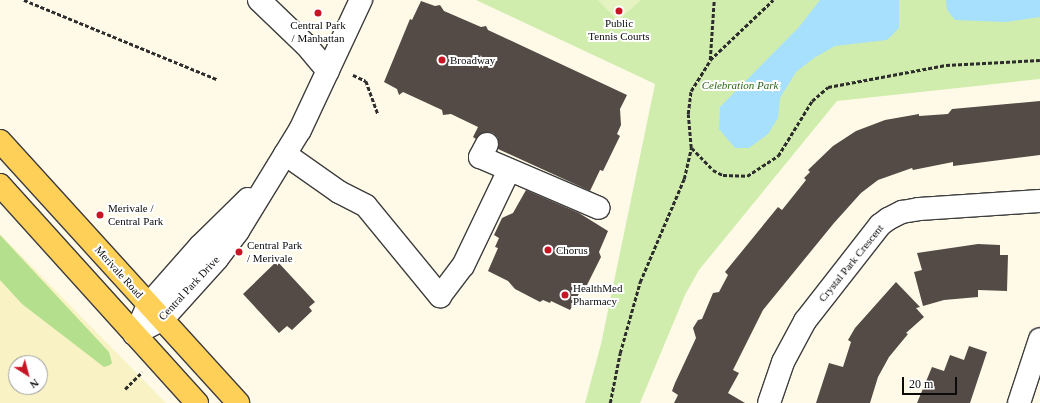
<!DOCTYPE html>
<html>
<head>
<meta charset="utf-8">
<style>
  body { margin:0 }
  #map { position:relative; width:1040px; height:403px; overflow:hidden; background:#fffae8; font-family:"Times New Roman",serif }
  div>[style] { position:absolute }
  .farmland>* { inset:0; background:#f8f2c5 }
  .green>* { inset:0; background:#d1edae }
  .forest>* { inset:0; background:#b4df8c }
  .pitch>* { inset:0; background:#e4f3c1 }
  .water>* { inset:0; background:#a6e0fd }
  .building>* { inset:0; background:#544b46 }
  .path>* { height:2.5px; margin-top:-1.25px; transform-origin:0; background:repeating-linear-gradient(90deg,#2d2d2d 0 4px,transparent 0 6px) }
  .roads { filter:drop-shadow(1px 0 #3e3e3e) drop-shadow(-1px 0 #3e3e3e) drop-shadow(0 1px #3e3e3e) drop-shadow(0 -1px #3e3e3e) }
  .minor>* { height:22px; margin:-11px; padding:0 11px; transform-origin:11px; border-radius:11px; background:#fff }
  .major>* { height:22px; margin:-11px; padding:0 11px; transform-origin:11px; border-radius:11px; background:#ffd058 }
  .dots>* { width:11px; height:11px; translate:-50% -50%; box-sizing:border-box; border:2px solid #fff; border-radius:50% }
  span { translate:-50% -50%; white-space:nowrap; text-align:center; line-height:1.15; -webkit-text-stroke:4px #fff; paint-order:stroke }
  .poi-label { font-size:11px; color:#0b0b0b }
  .left { translate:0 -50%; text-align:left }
  .park-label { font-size:11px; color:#2a6815; font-style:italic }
  .street-label { font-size:11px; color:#0b0b0b }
  .north { position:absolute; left:8px; top:355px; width:40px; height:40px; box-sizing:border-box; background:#fff; border:1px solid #9d9d9d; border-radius:50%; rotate:144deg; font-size:11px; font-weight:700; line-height:16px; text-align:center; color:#0b0b0b }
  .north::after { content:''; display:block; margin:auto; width:14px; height:18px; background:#c81525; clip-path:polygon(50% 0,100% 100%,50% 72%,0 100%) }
  .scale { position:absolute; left:902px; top:377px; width:55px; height:18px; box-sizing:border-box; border:2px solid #0b0b0b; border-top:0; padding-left:5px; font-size:12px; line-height:14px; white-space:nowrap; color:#0b0b0b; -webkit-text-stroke:3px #fff; paint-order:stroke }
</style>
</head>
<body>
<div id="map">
  <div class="farmland">
    <i style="clip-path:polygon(evenodd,0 234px,166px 403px,0 403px,0 234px,16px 363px,40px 363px,40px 387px,16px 387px,16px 363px)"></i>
  </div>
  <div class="green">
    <i style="clip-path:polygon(476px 0,1040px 0,1040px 79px,837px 101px,699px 270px,685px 295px,640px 403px,585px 403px,601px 344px,655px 84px)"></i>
  </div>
  <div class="forest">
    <i style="clip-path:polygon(0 235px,109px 352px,112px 363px,110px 365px,104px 367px,22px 304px,0 280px)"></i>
  </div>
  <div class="pitch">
    <i style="clip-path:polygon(598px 0,641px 0,618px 21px)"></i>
  </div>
  <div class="water">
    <i style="clip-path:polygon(820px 0,899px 0,899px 28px,887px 40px,835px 46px,814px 58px,796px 72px,780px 98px,778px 118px,768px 134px,749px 148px,735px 148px,719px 129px,720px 107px,799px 27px)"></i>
    <i style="clip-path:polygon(946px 0,1040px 0,1040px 17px,1006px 22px,955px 20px,947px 10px)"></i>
  </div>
  <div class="building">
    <i style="clip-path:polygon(421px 1px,435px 6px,440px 5px,444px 11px,481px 27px,486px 26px,488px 30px,627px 95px,620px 109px,621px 125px,617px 134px,620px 136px,603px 171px,600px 170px,590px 191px,498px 149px,498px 138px,493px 133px,486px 132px,476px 139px,473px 137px,478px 127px,451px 114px,443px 115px,442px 110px,403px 92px,399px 95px,397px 89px,384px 82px,410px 19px,412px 20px)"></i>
    <i style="clip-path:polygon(1040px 101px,1040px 155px,953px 166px,953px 162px,913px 170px,912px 168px,878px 180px,861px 193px,834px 223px,763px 310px,733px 370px,739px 373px,728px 393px,745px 403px,674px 403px,678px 395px,672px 391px,675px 383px,696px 338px,693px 328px,698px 320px,702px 319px,713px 293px,719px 292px,728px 275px,725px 272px,778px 207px,782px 210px,806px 180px,804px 178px,810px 172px,808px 170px,833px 146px,856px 131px,885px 120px,919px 114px,919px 116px,948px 114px,952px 109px)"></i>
    <i style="clip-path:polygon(526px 190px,579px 213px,608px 231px,599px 252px,601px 257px,586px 287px,582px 288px,570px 310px,551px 301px,550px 303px,543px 300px,540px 302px,515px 289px,508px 281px,488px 271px,498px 248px,495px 247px,499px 238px,494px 235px,502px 218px,513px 213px)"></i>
    <i style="clip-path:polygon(978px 244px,1000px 245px,1000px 255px,1008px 255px,1007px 291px,978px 290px,978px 297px,944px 300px,923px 306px,914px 272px,922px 270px,917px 253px)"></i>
    <i style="clip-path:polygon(277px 261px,315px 302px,309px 307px,312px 311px,292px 330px,287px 326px,279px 333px,243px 294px)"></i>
    <i style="clip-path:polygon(896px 282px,920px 307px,916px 308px,924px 317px,906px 333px,908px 334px,889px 357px,878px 377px,870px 403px,816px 403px,829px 363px,843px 367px,851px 342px,848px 340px,855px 328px)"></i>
    <i style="clip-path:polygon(969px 346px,987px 352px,970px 403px,917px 403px,932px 367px,944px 371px,950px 355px,964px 360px)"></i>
  </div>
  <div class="path">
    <i style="left:24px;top:0;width:209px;rotate:22.3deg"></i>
    <i style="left:710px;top:60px;width:87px;rotate:-43.6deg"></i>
    <i style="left:353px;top:75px;width:14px;rotate:25deg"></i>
    <i style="left:366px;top:81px;width:35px;rotate:70deg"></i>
    <i style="left:692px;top:148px;width:30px;rotate:46deg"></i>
    <i style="left:713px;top:170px;width:11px;rotate:27deg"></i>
    <i style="left:723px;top:175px;width:24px;rotate:2deg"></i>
    <i style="left:747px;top:176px;width:37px;rotate:-33deg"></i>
    <i style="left:778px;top:156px;width:65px;rotate:-58.3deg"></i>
    <i style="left:812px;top:101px;width:21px;rotate:-41deg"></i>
    <i style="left:828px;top:87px;width:120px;rotate:-10.6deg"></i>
    <i style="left:946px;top:65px;width:94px;rotate:-3deg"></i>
    <i style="left:125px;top:389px;width:24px;rotate:-45deg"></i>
    <i style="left:610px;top:403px;width:51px;rotate:-78.7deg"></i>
    <i style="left:620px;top:353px;width:74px;rotate:-74.3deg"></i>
    <i style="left:640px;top:282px;width:112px;rotate:-66.9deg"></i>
    <i style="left:684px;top:179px;width:32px;rotate:-77deg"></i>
    <i style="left:691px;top:148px;width:34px;rotate:-95deg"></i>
    <i style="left:688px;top:114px;width:23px;rotate:-83deg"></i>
    <i style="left:691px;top:91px;width:36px;rotate:-58deg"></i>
    <i style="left:710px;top:60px;width:60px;rotate:-86.2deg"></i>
  </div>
  <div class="roads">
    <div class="minor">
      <i style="left:259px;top:0;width:65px;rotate:43.8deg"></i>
      <i style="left:306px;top:45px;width:34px;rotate:50deg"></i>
      <i style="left:487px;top:144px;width:15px;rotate:118deg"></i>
      <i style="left:480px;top:157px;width:129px;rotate:23.2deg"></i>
      <i style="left:285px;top:154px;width:66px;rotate:35.1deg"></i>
      <i style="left:339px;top:192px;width:30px;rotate:27deg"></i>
      <i style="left:366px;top:206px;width:117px;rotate:50.6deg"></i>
      <i style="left:440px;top:296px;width:38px;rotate:-53deg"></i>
      <i style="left:463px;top:266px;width:106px;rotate:-64.4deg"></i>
      <i style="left:141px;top:321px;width:17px;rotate:-66deg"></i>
      <i style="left:148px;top:305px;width:79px;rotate:-48.6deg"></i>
      <i style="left:200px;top:246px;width:67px;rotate:-44.4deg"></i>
      <i style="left:134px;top:334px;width:31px;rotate:-27deg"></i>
      <i style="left:162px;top:320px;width:82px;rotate:-48deg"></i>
      <i style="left:217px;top:259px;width:35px;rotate:-53deg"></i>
      <i style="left:238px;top:231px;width:119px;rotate:-58.5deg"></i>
      <i style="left:300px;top:130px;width:144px;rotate:-64.9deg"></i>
      <i style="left:769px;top:403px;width:43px;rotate:-71.1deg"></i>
      <i style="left:783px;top:362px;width:47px;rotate:-61.8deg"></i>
      <i style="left:805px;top:321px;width:122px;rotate:-52deg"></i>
      <i style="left:880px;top:225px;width:10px;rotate:-37deg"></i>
      <i style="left:888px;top:219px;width:16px;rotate:-27deg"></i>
      <i style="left:902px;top:212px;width:17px;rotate:-10deg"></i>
      <i style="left:919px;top:209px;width:121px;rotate:-3.8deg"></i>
      <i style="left:1019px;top:403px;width:67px;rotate:-71.8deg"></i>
    </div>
    <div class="major">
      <i style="left:0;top:141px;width:354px;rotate:47.7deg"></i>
      <i style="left:0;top:185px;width:294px;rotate:47.9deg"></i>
    </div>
  </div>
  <div class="dots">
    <i style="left:619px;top:11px;background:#c81525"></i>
    <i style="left:318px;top:13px;background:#c81525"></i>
    <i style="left:442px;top:60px;background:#c81525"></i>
    <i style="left:100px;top:215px;background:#c81525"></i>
    <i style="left:548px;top:250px;background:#c81525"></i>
    <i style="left:239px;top:252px;background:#c81525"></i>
    <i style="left:565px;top:295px;background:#c81525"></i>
  </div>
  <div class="poi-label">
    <span style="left:619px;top:30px">Public<br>Tennis Courts</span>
    <span style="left:318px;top:32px">Central Park<br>/ Manhattan</span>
    <span class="left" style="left:450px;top:60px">Broadway</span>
    <span class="left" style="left:108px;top:215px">Merivale /<br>Central Park</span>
    <span class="left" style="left:247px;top:252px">Central Park<br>/ Merivale</span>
    <span class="left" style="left:556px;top:250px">Chorus</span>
    <span class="left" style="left:573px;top:295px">HealthMed<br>Pharmacy</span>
  </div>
  <div class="park-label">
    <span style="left:740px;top:85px">Celebration Park</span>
  </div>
  <div class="street-label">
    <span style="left:851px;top:263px;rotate:-51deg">Crystal Park Crescent</span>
    <span style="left:119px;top:272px;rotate:48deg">Merivale Road</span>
    <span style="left:189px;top:288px;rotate:-47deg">Central Park Drive</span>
  </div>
  <div class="north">N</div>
  <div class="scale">20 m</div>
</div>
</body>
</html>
